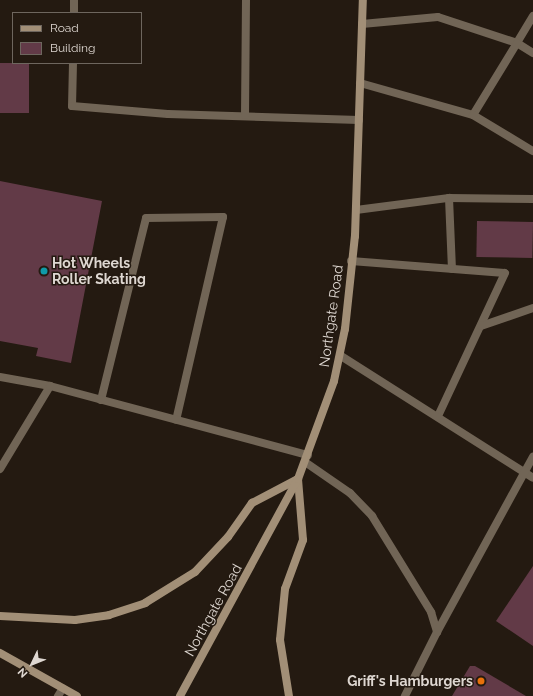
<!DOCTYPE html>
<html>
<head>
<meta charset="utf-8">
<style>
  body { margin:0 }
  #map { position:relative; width:533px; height:696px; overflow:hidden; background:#241a11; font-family:Raleway,sans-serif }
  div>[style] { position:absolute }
  .building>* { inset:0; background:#623a47; transform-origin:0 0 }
  .lane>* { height:8px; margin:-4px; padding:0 4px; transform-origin:4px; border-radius:4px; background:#716556 }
  .secondary>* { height:8px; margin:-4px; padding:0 4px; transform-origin:4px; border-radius:4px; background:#a28f77 }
  .dots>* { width:11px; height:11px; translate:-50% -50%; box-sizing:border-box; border:2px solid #241a11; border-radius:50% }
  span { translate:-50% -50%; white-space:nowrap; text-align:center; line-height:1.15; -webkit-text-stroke:3px #241a11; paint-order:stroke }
  .poi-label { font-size:14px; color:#ded7d1; font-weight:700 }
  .left { translate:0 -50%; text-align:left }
  .right { translate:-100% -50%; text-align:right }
  .street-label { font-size:14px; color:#ded7d1 }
  .legend { position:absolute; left:12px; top:12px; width:130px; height:52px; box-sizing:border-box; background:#241a11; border:1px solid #6e665e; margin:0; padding:5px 7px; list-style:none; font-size:12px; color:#ded7d1 }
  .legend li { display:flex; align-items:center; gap:8px; height:20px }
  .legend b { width:20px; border:1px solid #6e665e }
  .north { position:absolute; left:12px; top:644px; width:40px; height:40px; -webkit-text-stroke:3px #241a11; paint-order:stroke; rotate:227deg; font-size:11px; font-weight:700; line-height:16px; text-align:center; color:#ded7d1 }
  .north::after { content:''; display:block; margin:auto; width:14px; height:18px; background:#ded7d1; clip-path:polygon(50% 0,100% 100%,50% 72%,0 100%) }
</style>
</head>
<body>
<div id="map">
  <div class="building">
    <i style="left:0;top:63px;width:29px;height:50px"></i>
    <i style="clip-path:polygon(0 181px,102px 201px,71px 363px,36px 356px,38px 348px,0 341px)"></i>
    <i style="left:477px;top:221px;width:56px;height:36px;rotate:1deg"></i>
    <i style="clip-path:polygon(533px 566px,533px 646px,496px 621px)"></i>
    <i style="clip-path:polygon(470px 666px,475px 666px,526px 696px,452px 696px)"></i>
  </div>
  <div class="lane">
    <i style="left:74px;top:13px;width:13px;rotate:-90deg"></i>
    <i style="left:533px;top:16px;width:31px;rotate:121deg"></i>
    <i style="left:517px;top:43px;width:19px;rotate:32deg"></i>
    <i style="left:362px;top:24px;width:76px;rotate:-5.3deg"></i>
    <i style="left:438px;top:17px;width:83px;rotate:18.2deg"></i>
    <i style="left:517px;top:43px;width:84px;rotate:121.4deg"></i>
    <i style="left:73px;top:63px;width:43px;rotate:91.3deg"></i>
    <i style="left:72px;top:106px;width:96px;rotate:4.8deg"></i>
    <i style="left:168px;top:114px;width:191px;rotate:1.8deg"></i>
    <i style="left:360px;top:83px;width:117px;rotate:15.8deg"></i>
    <i style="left:473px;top:115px;width:70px;rotate:31deg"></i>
    <i style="left:245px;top:115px;width:115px;rotate:-89.5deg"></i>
    <i style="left:449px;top:198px;width:71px;rotate:87.6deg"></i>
    <i style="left:356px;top:210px;width:94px;rotate:-7.4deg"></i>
    <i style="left:449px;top:198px;width:84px;rotate:0.7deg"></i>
    <i style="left:351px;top:261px;width:154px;rotate:4.5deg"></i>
    <i style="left:505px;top:273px;width:158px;rotate:115.1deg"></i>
    <i style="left:481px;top:326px;width:55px;rotate:-19.1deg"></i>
    <i style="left:341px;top:356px;width:227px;rotate:32.4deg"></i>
    <i style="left:0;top:377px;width:51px;rotate:10.2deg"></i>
    <i style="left:101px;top:400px;width:187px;rotate:-76.1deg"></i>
    <i style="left:146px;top:218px;width:77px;rotate:-0.7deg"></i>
    <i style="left:223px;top:217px;width:208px;rotate:103deg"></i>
    <i style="left:305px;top:462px;width:55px;rotate:34.6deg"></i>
    <i style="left:350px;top:493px;width:32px;rotate:46deg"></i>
    <i style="left:372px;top:516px;width:113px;rotate:58.4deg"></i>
    <i style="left:431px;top:612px;width:21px;rotate:73deg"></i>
    <i style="left:437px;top:632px;width:72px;rotate:116.6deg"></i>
    <i style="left:0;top:469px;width:97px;rotate:-58.9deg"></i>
    <i style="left:50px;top:386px;width:267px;rotate:15deg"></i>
    <i style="left:437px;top:632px;width:200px;rotate:-61.3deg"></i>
    <i style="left:58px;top:696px;width:9px;rotate:-58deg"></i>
  </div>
  <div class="secondary">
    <i style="left:0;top:616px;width:75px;rotate:3.1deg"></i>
    <i style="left:75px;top:620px;width:34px;rotate:-8deg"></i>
    <i style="left:109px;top:615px;width:38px;rotate:-18deg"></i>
    <i style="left:145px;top:603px;width:59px;rotate:-31.8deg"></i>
    <i style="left:195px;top:572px;width:48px;rotate:-46.7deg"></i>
    <i style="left:228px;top:537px;width:42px;rotate:-54.8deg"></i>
    <i style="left:252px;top:503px;width:52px;rotate:-27.6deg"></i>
    <i style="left:298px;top:479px;width:61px;rotate:85.3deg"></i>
    <i style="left:303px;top:540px;width:52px;rotate:110.2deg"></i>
    <i style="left:285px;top:589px;width:51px;rotate:95.6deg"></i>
    <i style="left:280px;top:640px;width:57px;rotate:80.9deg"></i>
    <i style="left:0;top:653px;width:88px;rotate:29.2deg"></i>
    <i style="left:180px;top:696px;width:247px;rotate:-61.5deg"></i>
    <i style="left:298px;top:479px;width:104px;rotate:-69.8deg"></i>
    <i style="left:334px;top:381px;width:53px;rotate:-78.1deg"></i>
    <i style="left:345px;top:329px;width:94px;rotate:-83.9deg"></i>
    <i style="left:355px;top:236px;width:236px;rotate:-88.1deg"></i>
  </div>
  <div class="dots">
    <i style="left:44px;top:271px;background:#0f9aa8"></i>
    <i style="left:481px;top:681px;background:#e8710a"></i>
  </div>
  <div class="poi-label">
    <span class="left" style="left:52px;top:271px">Hot Wheels<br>Roller Skating</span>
    <span class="right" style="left:473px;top:681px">Griff's Hamburgers</span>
  </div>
  <div class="street-label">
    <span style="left:331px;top:316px;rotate:-82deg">Northgate Road</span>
    <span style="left:213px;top:610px;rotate:-61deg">Northgate Road</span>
  </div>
  <ul class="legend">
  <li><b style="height:5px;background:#a28f77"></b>Road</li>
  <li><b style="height:11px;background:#623a47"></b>Building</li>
  </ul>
  <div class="north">N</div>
</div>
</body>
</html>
